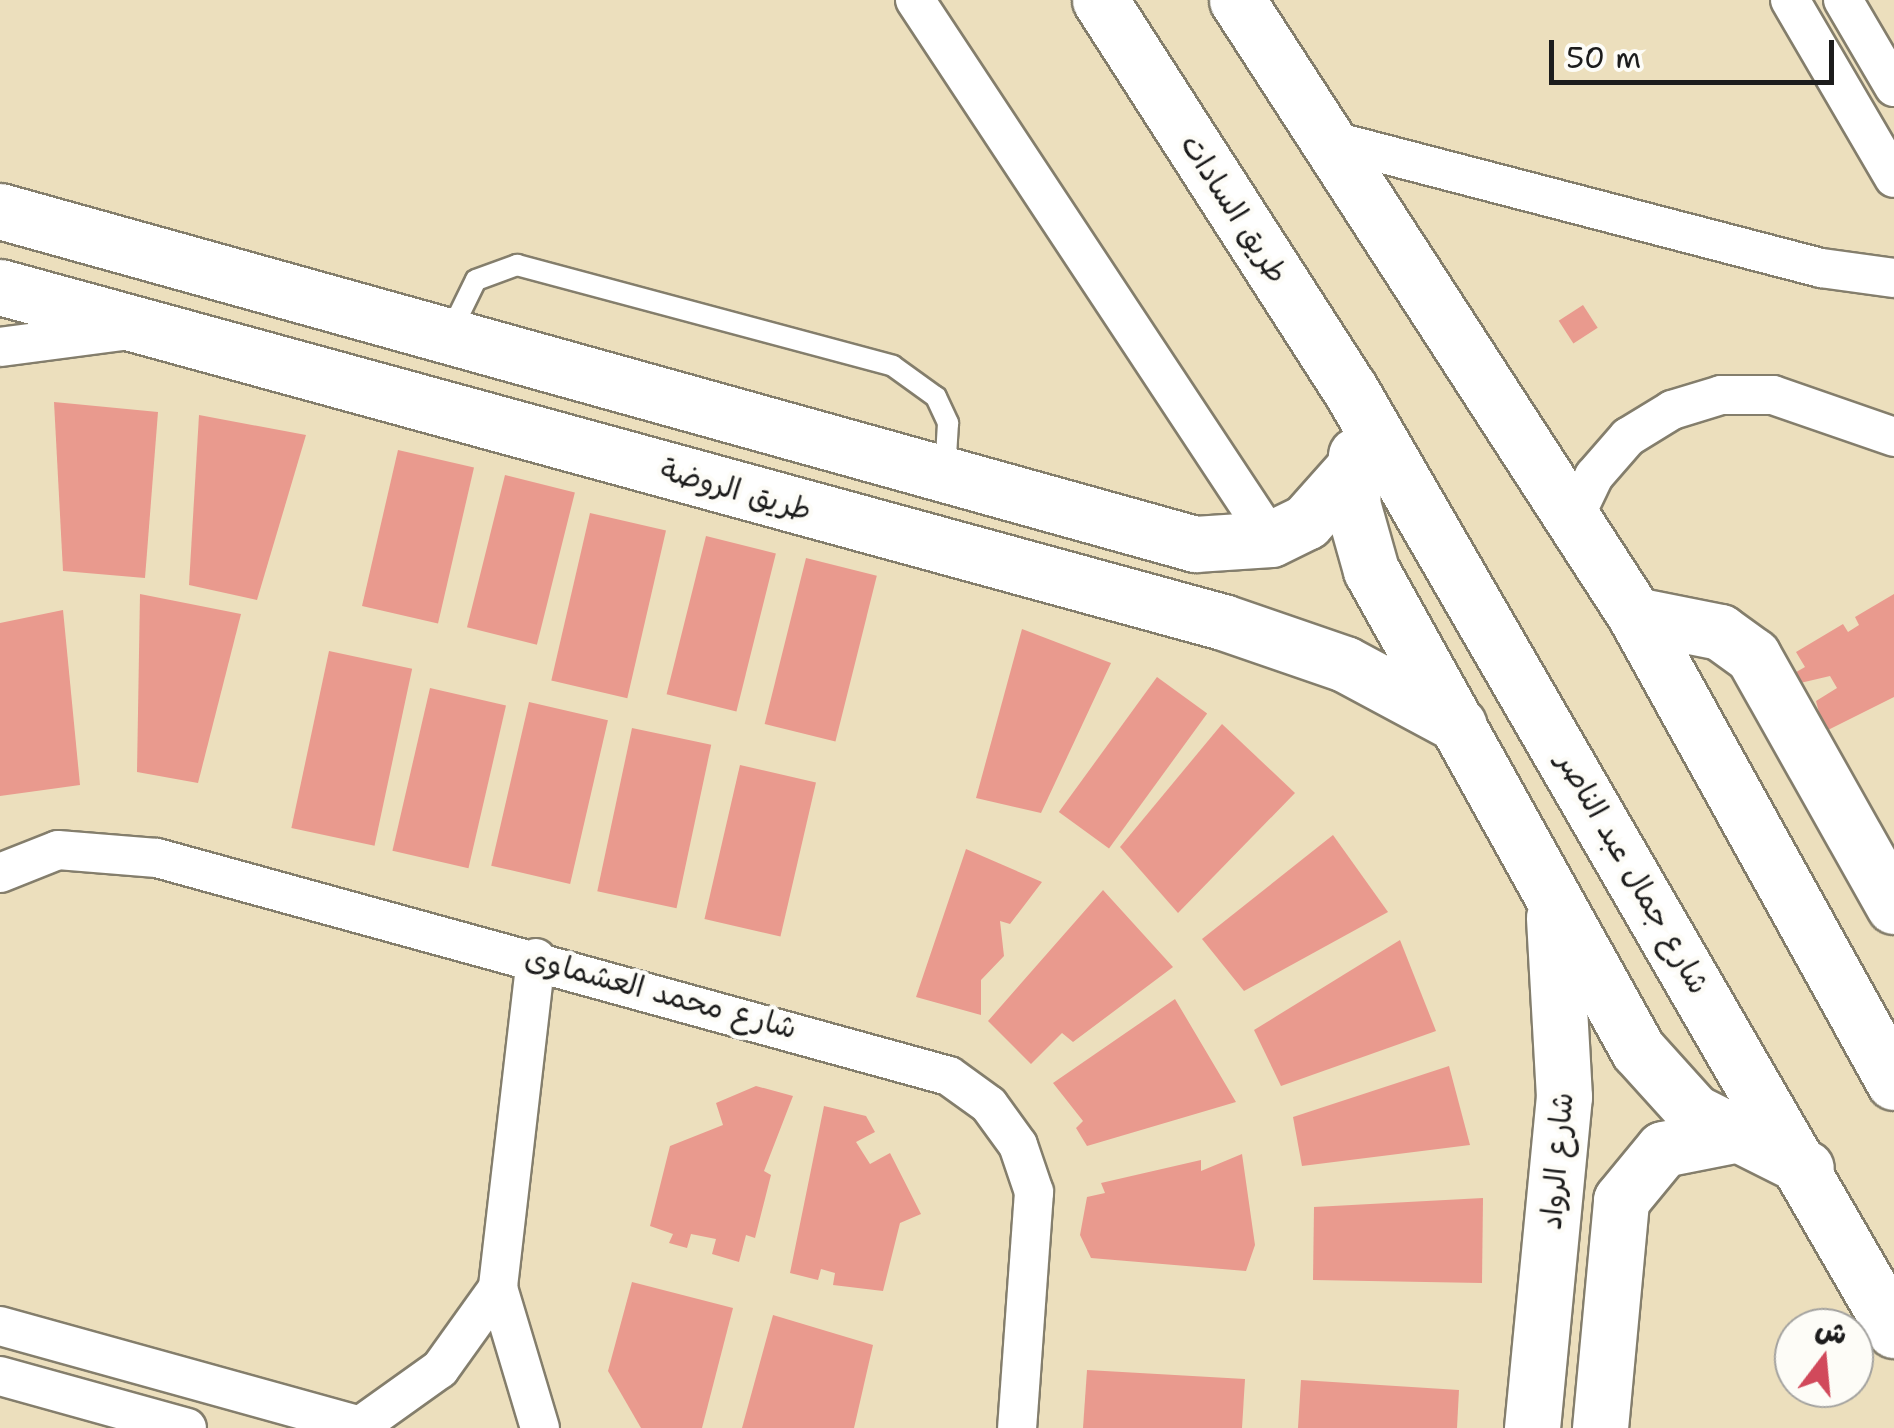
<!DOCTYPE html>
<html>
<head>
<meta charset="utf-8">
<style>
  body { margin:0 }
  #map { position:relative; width:1894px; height:1428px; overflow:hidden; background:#ecdfbd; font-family:"Shantell Sans","Playpen Sans Arabic",sans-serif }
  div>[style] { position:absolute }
  .building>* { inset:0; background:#e99a8e; transform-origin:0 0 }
  .roads { filter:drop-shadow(2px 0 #847e6c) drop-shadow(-2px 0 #847e6c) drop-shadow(0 2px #847e6c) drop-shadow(0 -2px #847e6c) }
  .lane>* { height:20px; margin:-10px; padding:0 10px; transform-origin:10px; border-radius:10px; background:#fff }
  .street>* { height:38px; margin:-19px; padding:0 19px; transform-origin:19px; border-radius:19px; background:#fff }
  .secondary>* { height:55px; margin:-27.5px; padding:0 27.5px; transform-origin:27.5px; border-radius:27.5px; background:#fff }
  span { translate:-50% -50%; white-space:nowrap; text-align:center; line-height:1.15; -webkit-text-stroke:9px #fdfcf7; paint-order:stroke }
  .street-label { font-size:30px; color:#1c1c1c }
  .north { position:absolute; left:1774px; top:1308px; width:100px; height:100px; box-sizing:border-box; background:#fdfcf7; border:2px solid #a3a29f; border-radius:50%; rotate:16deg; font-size:28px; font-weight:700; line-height:40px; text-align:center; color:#1c1c1c }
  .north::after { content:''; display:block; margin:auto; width:35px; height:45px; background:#d1495b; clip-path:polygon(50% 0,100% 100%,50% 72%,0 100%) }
  .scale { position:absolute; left:1549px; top:40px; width:285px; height:45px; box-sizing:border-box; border:5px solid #1c1c1c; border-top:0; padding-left:12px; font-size:30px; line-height:35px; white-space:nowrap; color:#1c1c1c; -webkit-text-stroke:8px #fdfcf7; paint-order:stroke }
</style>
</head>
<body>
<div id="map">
  <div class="building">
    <i style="left:1583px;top:305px;width:27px;height:29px;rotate:57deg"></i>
    <i style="clip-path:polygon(54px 402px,158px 412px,145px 578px,63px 571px)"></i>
    <i style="clip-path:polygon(199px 415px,306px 435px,257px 600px,189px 585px)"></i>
    <i style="left:398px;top:450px;width:78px;height:160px;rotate:13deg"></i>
    <i style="left:505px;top:475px;width:72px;height:157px;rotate:14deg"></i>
    <i style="left:590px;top:513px;width:78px;height:172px;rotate:13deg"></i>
    <i style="left:706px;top:536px;width:72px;height:163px;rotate:14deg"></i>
    <i style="left:806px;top:558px;width:73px;height:171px;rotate:14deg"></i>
    <i style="clip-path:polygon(140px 594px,241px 614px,198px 783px,137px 772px)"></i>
    <i style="clip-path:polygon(1894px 594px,1894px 697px,1824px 732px,1816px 701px,1837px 688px,1830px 676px,1796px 684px,1791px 675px,1805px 667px,1796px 652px,1843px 624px,1848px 632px,1859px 625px,1855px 617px)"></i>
    <i style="clip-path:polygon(63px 610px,80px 785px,0 796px,0 623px)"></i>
    <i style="clip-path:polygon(1022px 629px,1111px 663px,1041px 813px,976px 798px)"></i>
    <i style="left:329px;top:651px;width:85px;height:181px;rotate:12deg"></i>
    <i style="left:1157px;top:677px;width:62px;height:167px;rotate:36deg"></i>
    <i style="left:430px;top:688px;width:78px;height:167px;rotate:13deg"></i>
    <i style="left:529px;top:702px;width:81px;height:168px;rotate:13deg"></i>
    <i style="clip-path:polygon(1222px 724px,1295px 793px,1178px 913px,1120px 847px)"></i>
    <i style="left:632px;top:728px;width:81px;height:167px;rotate:12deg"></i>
    <i style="left:740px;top:765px;width:78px;height:158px;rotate:13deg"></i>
    <i style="clip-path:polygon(1333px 835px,1388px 912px,1244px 991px,1202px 939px)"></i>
    <i style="clip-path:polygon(966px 849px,1042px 882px,1010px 924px,1000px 921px,1004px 956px,981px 980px,981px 1015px,916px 997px)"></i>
    <i style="clip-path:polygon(1103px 890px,1173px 967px,1073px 1042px,1062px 1033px,1031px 1064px,988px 1021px)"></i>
    <i style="clip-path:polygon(1400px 940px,1436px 1031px,1281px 1086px,1254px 1030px)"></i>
    <i style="clip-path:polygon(1175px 999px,1236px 1102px,1087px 1146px,1076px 1128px,1083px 1121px,1053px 1083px)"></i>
    <i style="clip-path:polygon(1449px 1066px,1470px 1145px,1302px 1166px,1293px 1117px)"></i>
    <i style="clip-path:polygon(756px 1086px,793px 1096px,764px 1171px,771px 1175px,755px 1238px,746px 1235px,739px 1262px,712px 1254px,716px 1239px,691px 1234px,687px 1248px,669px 1243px,673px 1234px,650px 1226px,670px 1146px,723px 1125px,716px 1103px)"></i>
    <i style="clip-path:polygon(824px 1106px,866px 1116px,875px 1132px,856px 1142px,870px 1164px,890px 1153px,921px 1214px,900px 1223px,883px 1291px,833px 1285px,835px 1273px,821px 1269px,818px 1280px,790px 1273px)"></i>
    <i style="clip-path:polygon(1242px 1154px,1255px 1245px,1246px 1271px,1091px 1258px,1080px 1235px,1087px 1197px,1105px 1193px,1101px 1183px,1201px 1160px,1201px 1171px)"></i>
    <i style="clip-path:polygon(1483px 1198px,1482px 1283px,1313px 1280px,1314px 1207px)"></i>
    <i style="clip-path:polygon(632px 1282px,733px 1308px,702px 1428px,641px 1428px,608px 1371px)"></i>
    <i style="clip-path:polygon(773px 1315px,873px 1345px,854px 1428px,742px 1428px)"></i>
    <i style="clip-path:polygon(1087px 1370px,1245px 1379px,1242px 1428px,1083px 1428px)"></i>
    <i style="clip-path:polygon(1301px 1380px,1459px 1390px,1457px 1428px,1298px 1428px)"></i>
  </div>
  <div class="roads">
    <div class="lane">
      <i style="left:449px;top:335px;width:61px;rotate:-63.9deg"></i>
      <i style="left:476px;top:280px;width:44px;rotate:-20.1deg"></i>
      <i style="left:517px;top:265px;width:389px;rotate:15deg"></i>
      <i style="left:893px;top:366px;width:53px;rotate:35.8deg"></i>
      <i style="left:936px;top:397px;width:29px;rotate:65deg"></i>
      <i style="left:948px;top:423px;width:51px;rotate:93.4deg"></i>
    </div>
    <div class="street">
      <i style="left:915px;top:0;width:646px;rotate:56.56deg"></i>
      <i style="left:1790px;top:0;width:206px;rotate:59.7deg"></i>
      <i style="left:1843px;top:0;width:101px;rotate:59.6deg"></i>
      <i style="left:1326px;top:139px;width:512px;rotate:14.61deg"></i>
      <i style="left:1821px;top:268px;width:74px;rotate:7.8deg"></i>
      <i style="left:0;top:347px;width:122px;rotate:-7.5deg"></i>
      <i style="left:1572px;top:522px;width:51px;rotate:-64.4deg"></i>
      <i style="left:1594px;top:476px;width:52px;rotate:-48.9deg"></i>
      <i style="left:1628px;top:437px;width:52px;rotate:-31.5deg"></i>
      <i style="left:1672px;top:410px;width:51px;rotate:-17deg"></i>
      <i style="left:1721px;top:395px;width:52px"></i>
      <i style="left:1773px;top:395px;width:128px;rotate:19.1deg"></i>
      <i style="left:0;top:873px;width:62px;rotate:-21.6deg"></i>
      <i style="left:58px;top:850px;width:99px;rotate:4.6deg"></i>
      <i style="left:157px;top:858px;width:821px;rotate:15.39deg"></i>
      <i style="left:949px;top:1076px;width:49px;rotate:35.9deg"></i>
      <i style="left:989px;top:1105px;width:49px;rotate:54.1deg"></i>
      <i style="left:1018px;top:1145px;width:50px;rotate:71.2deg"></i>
      <i style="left:1034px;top:1192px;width:237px;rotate:94.1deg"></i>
      <i style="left:536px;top:958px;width:332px;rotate:96.6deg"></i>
      <i style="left:498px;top:1288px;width:146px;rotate:73.3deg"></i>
      <i style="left:0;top:1326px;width:383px;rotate:15.5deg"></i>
      <i style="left:0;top:1376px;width:194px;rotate:15.5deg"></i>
      <i style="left:360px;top:1426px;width:98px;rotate:-35.5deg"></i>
      <i style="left:440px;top:1369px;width:100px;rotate:-54.4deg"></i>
    </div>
    <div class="secondary">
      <i style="left:1100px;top:0;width:462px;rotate:57.3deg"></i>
      <i style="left:1350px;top:389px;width:1087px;rotate:59.97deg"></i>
      <i style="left:1237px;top:0;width:733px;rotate:57.09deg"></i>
      <i style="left:1635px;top:615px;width:534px;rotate:60.99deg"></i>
      <i style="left:0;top:211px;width:1241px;rotate:15.57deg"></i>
      <i style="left:1195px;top:544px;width:76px;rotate:-3.8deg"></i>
      <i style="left:1271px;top:539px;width:39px;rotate:-26deg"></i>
      <i style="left:1306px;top:522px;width:71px;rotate:-48.4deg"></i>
      <i style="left:0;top:287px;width:1268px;rotate:15.32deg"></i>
      <i style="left:1223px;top:622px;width:129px;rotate:19deg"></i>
      <i style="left:1345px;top:664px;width:129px;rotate:28.2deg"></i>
      <i style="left:1356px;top:455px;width:48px;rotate:94.8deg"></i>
      <i style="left:1352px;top:503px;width:70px;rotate:74.2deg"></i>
      <i style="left:1371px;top:570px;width:549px;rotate:60.92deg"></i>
      <i style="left:1638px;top:1050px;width:84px;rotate:47.9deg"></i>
      <i style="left:1694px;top:1112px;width:125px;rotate:26.6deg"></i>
      <i style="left:1635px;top:615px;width:87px;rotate:11.3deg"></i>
      <i style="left:1720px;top:632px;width:41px;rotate:36deg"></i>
      <i style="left:1753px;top:656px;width:287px;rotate:60.6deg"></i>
      <i style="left:1532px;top:1428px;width:333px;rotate:-84.5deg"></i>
      <i style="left:1564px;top:1097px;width:180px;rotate:-93.2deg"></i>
      <i style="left:1600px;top:1428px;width:229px;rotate:-84.7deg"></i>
      <i style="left:1621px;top:1200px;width:66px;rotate:-50.5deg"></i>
      <i style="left:1663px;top:1149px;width:67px;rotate:-11.1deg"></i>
    </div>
  </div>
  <div class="street-label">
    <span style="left:1234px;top:209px;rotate:57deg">طريق السادات</span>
    <span style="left:736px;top:490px;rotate:16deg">طريق الروضة</span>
    <span style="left:1633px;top:873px;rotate:60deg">شارع جمال عبد الناصر</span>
    <span style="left:661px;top:993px;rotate:15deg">شارع محمد العشماوى</span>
    <span style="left:1557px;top:1161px;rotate:-85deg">شارع الرواد</span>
  </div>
  <div class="north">ش</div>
  <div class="scale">50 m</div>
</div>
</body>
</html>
